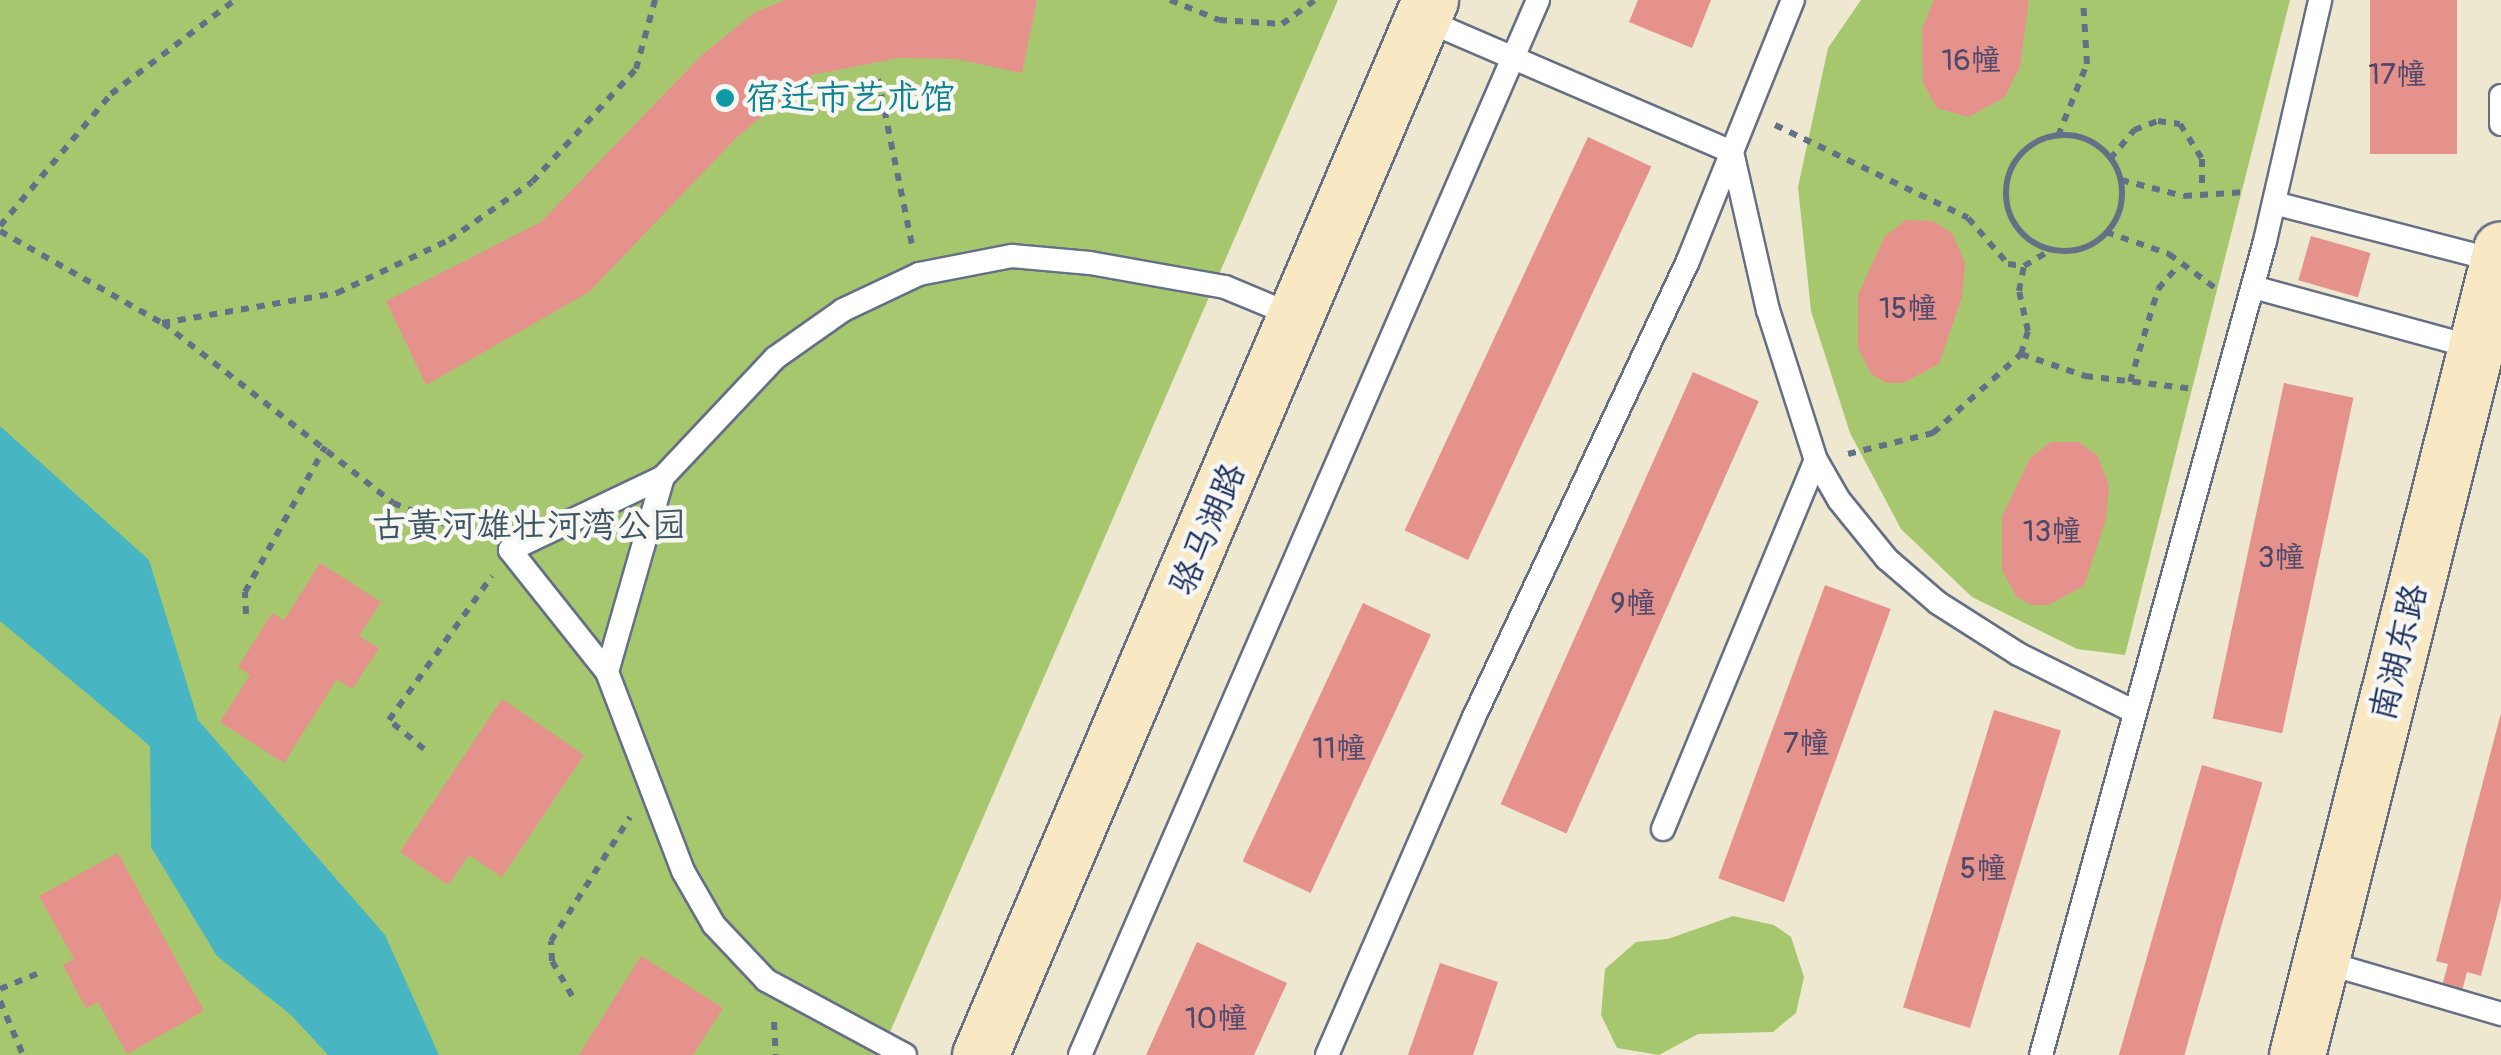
<!DOCTYPE html>
<html>
<head>
<meta charset="utf-8">
<style>
  body { margin:0 }
  #map { position:relative; width:2501px; height:1055px; overflow:hidden; background:#eee8d0; font-family:Pangolin,"LXGW WenKai TC",sans-serif }
  div>[style] { position:absolute }
  .green>* { inset:0; background:#a7c76f }
  .water>* { inset:0; background:#47b5c2 }
  .building>* { inset:0; background:#e5928d; transform-origin:0 0 }
  .path>* { height:6px; margin-top:-3px; transform-origin:0; background:repeating-linear-gradient(90deg,#657086 0 8px,transparent 0 16px) }
  .path>.ring { margin:-3px; padding:0; box-sizing:content-box; background:none; border:6px solid #657086; border-radius:50% }
  .roads { filter:drop-shadow(2px 0 #657086) drop-shadow(-2px 0 #657086) drop-shadow(0 2px #657086) drop-shadow(0 -2px #657086) }
  .lane>* { height:22px; margin:-11px; padding:0 11px; transform-origin:11px; border-radius:11px; background:#fff }
  .secondary>* { height:55px; margin:-27.5px; padding:0 27.5px; transform-origin:27.5px; border-radius:27.5px; background:#f8e8c3 }
  .dots>* { width:28px; height:28px; translate:-50% -50%; box-sizing:border-box; border:5px solid #f6f6f2; border-radius:50% }
  span { translate:-50% -50%; white-space:nowrap; text-align:center; line-height:1.15; -webkit-text-stroke:9px #f6f6f2; paint-order:stroke }
  .number-label { font-size:30px; color:#4e486a }
  .number-label span { -webkit-text-stroke-width:0 }
  .culture-label { font-size:35px; color:#0d838f }
  .left { translate:0 -50%; text-align:left }
  .park-label { font-size:35px; color:#3e5562 }
  .street-label { font-size:35px; color:#1b2f5e }
</style>
</head>
<body>
<div id="map">
  <div class="green">
    <i style="clip-path:polygon(0 0,1338px 0,880px 1055px,0 1055px)"></i>
    <i style="clip-path:polygon(1861px 0,2290px 0,2125px 655px,2077px 649px,1972px 597px,1901px 529px,1850px 433px,1811px 311px,1798px 187px,1828px 48px)"></i>
    <i style="clip-path:polygon(1733px 916px,1774px 925px,1791px 937px,1804px 977px,1796px 1013px,1773px 1032px,1698px 1034px,1659px 1055px,1617px 1048px,1601px 1015px,1605px 969px,1636px 942px,1668px 939px)"></i>
  </div>
  <div class="water">
    <i style="clip-path:polygon(0 426px,149px 560px,198px 720px,385px 935px,439px 1055px,328px 1055px,291px 1015px,217px 956px,151px 847px,150px 746px,0 621px)"></i>
  </div>
  <div class="building">
    <i style="clip-path:polygon(785px 0,1037px 0,1022px 73px,956px 59px,898px 58px,812px 75px,737px 137px,589px 292px,426px 385px,386px 301px,541px 222px,701px 56px,755px 12px)"></i>
    <i style="clip-path:polygon(1638px 0,1711px 0,1692px 48px,1629px 22px)"></i>
    <i style="clip-path:polygon(1934px 0,2029px 0,2020px 67px,2004px 98px,1968px 117px,1937px 108px,1923px 83px,1922px 29px)"></i>
    <i style="left:2370px;top:0;width:87px;height:154px"></i>
    <i style="left:1588px;top:137px;width:70px;height:434px;rotate:25deg"></i>
    <i style="clip-path:polygon(1906px 220px,1933px 221px,1952px 233px,1965px 263px,1962px 297px,1939px 364px,1903px 383px,1887px 383px,1871px 374px,1858px 348px,1858px 295px,1885px 236px)"></i>
    <i style="left:2311px;top:236px;width:62px;height:46px;rotate:16deg"></i>
    <i style="left:1693px;top:372px;width:72px;height:473px;rotate:24deg"></i>
    <i style="left:2284px;top:383px;width:71px;height:343px;rotate:12deg"></i>
    <i style="clip-path:polygon(2051px 442px,2078px 442px,2097px 455px,2109px 485px,2106px 519px,2084px 586px,2048px 605px,2031px 605px,2016px 596px,2002px 570px,2002px 517px,2030px 458px)"></i>
    <i style="clip-path:polygon(320px 563px,381px 602px,359px 636px,379px 648px,352px 689px,337px 679px,284px 763px,220px 722px,250px 675px,238px 667px,272px 613px,284px 620px)"></i>
    <i style="left:1825px;top:585px;width:70px;height:312px;rotate:20deg"></i>
    <i style="left:1363px;top:603px;width:75px;height:285px;rotate:25deg"></i>
    <i style="clip-path:polygon(502px 699px,584px 755px,502px 877px,469px 855px,448px 885px,400px 852px)"></i>
    <i style="left:1994px;top:710px;width:70px;height:311px;rotate:17deg"></i>
    <i style="clip-path:polygon(2501px 713px,2501px 899px,2481px 976px,2467px 972px,2462px 991px,2442px 986px,2448px 964px,2436px 961px)"></i>
    <i style="left:2202px;top:765px;width:63px;height:302px;rotate:16deg"></i>
    <i style="clip-path:polygon(118px 853px,204px 1011px,127px 1054px,98px 1002px,86px 1008px,63px 965px,74px 959px,39px 896px)"></i>
    <i style="clip-path:polygon(1197px 942px,1287px 983px,1254px 1055px,1146px 1055px)"></i>
    <i style="clip-path:polygon(641px 956px,723px 1008px,693px 1055px,579px 1055px)"></i>
    <i style="clip-path:polygon(1440px 963px,1498px 982px,1473px 1055px,1408px 1055px)"></i>
  </div>
  <div class="path">
    <i style="left:1170px;top:0;width:53px;rotate:22.2deg"></i>
    <i style="left:1219px;top:20px;width:63px;rotate:3.6deg"></i>
    <i style="left:1282px;top:24px;width:41px;rotate:-36deg"></i>
    <i style="left:878px;top:79px;width:168px;rotate:78.4deg"></i>
    <i style="left:1775px;top:125px;width:214px;rotate:25.7deg"></i>
    <i style="left:1968px;top:218px;width:61px;rotate:49deg"></i>
    <i style="left:2008px;top:264px;width:16px;rotate:7deg"></i>
    <i style="left:2024px;top:266px;width:31px;rotate:-31deg"></i>
    <i class="ring" style="left:2006px;top:135px;width:110px;height:110px"></i>
    <i style="left:2058px;top:136px;width:78px;rotate:-68.1deg"></i>
    <i style="left:2087px;top:64px;width:64px;rotate:-93.6deg"></i>
    <i style="left:2110px;top:159px;width:38px;rotate:-50deg"></i>
    <i style="left:2134px;top:130px;width:26px;rotate:-21deg"></i>
    <i style="left:2158px;top:121px;width:22px;rotate:8deg"></i>
    <i style="left:2180px;top:124px;width:41px;rotate:57.8deg"></i>
    <i style="left:2202px;top:159px;width:32px;rotate:90deg"></i>
    <i style="left:2121px;top:180px;width:65px;rotate:14.3deg"></i>
    <i style="left:2184px;top:196px;width:62px;rotate:-3.7deg"></i>
    <i style="left:0;top:226px;width:172px;rotate:-49.9deg"></i>
    <i style="left:111px;top:94px;width:156px;rotate:-37.2deg"></i>
    <i style="left:0;top:231px;width:186px;rotate:29.6deg"></i>
    <i style="left:162px;top:323px;width:178px;rotate:-9.7deg"></i>
    <i style="left:337px;top:293px;width:124px;rotate:-25.3deg"></i>
    <i style="left:449px;top:240px;width:101px;rotate:-34.9deg"></i>
    <i style="left:532px;top:182px;width:154px;rotate:-47.4deg"></i>
    <i style="left:636px;top:69px;width:72px;rotate:-74.6deg"></i>
    <i style="left:2106px;top:232px;width:67px;rotate:19.2deg"></i>
    <i style="left:2169px;top:254px;width:61px;rotate:36.3deg"></i>
    <i style="left:163px;top:323px;width:292px;rotate:38deg"></i>
    <i style="left:393px;top:503px;width:96px;rotate:22deg"></i>
    <i style="left:2021px;top:354px;width:68px;rotate:19deg"></i>
    <i style="left:2085px;top:376px;width:110px;rotate:6.8deg"></i>
    <i style="left:2130px;top:382px;width:97px;rotate:-73.2deg"></i>
    <i style="left:2158px;top:289px;width:32px;rotate:-49deg"></i>
    <i style="left:1848px;top:454px;width:88px;rotate:-13.9deg"></i>
    <i style="left:1933px;top:433px;width:118px;rotate:-41.9deg"></i>
    <i style="left:2021px;top:354px;width:24px;rotate:-73deg"></i>
    <i style="left:2028px;top:331px;width:41px;rotate:-102.7deg"></i>
    <i style="left:2019px;top:291px;width:25px;rotate:-79deg"></i>
    <i style="left:246px;top:614px;width:22px;rotate:-93deg"></i>
    <i style="left:245px;top:592px;width:166px;rotate:-61.1deg"></i>
    <i style="left:424px;top:749px;width:45px;rotate:-140.4deg"></i>
    <i style="left:389px;top:720px;width:177px;rotate:-54.4deg"></i>
    <i style="left:0;top:989px;width:42px;rotate:-22.3deg"></i>
    <i style="left:572px;top:996px;width:40px;rotate:-119.7deg"></i>
    <i style="left:552px;top:961px;width:20px;rotate:-93deg"></i>
    <i style="left:551px;top:941px;width:147px;rotate:-57.5deg"></i>
    <i style="left:0;top:1001px;width:59px;rotate:66.9deg"></i>
    <i style="left:774px;top:1022px;width:33px;rotate:87deg"></i>
  </div>
  <div class="roads">
    <div class="lane">
      <i style="left:1423px;top:19px;width:336px;rotate:23.3deg"></i>
      <i style="left:1732px;top:152px;width:162px;rotate:77.2deg"></i>
      <i style="left:1768px;top:310px;width:157px;rotate:72.3deg"></i>
      <i style="left:1816px;top:460px;width:46px;rotate:60.1deg"></i>
      <i style="left:1839px;top:500px;width:76px;rotate:50.9deg"></i>
      <i style="left:1887px;top:559px;width:67px;rotate:40.8deg"></i>
      <i style="left:1938px;top:603px;width:95px;rotate:32.5deg"></i>
      <i style="left:2018px;top:654px;width:128px;rotate:26.4deg"></i>
      <i style="left:2501px;top:96px;width:28px;rotate:90deg"></i>
      <i style="left:2274px;top:203px;width:231px;rotate:14.5deg"></i>
      <i style="left:2253px;top:287px;width:231px;rotate:15.3deg"></i>
      <i style="left:607px;top:672px;width:156px;rotate:-128.5deg"></i>
      <i style="left:510px;top:550px;width:170px;rotate:-25.5deg"></i>
      <i style="left:1663px;top:829px;width:399px;rotate:-67.5deg"></i>
      <i style="left:2320px;top:961px;width:189px;rotate:16.3deg"></i>
      <i style="left:905px;top:1055px;width:158px;rotate:-151.7deg"></i>
      <i style="left:766px;top:980px;width:76px;rotate:-133.4deg"></i>
      <i style="left:714px;top:925px;width:62px;rotate:-119.9deg"></i>
      <i style="left:683px;top:871px;width:213px;rotate:-110.9deg"></i>
      <i style="left:607px;top:672px;width:203px;rotate:-74deg"></i>
      <i style="left:663px;top:477px;width:163px;rotate:-46.7deg"></i>
      <i style="left:775px;top:358px;width:83px;rotate:-35.2deg"></i>
      <i style="left:843px;top:310px;width:84px;rotate:-25.3deg"></i>
      <i style="left:919px;top:274px;width:95px;rotate:-11deg"></i>
      <i style="left:1012px;top:256px;width:78px;rotate:5.1deg"></i>
      <i style="left:1090px;top:263px;width:137px;rotate:10.1deg"></i>
      <i style="left:1225px;top:287px;width:78px;rotate:22.6deg"></i>
      <i style="left:1080px;top:1055px;width:1150px;rotate:-66.53deg"></i>
      <i style="left:1327px;top:1055px;width:369px;rotate:-66.5deg"></i>
      <i style="left:1474px;top:717px;width:504px;rotate:-64.86deg"></i>
      <i style="left:1688px;top:261px;width:281px;rotate:-68.1deg"></i>
      <i style="left:2041px;top:1055px;width:844px;rotate:-74.61deg"></i>
      <i style="left:2265px;top:241px;width:247px;rotate:-77.1deg"></i>
    </div>
    <div class="secondary">
      <i style="left:980px;top:1055px;width:1147px;rotate:-66.9deg"></i>
      <i style="left:2297px;top:1055px;width:831px;rotate:-75.8deg"></i>
    </div>
  </div>
  <div class="dots">
    <i style="left:725px;top:98px;background:#0f9aa8"></i>
  </div>
  <div class="number-label">
    <span style="left:1971px;top:61px">16幢</span>
    <span style="left:2397px;top:75px">17幢</span>
    <span style="left:1908px;top:309px">15幢</span>
    <span style="left:2052px;top:532px">13幢</span>
    <span style="left:2281px;top:558px">3幢</span>
    <span style="left:1633px;top:604px">9幢</span>
    <span style="left:1806px;top:744px">7幢</span>
    <span style="left:1339px;top:749px">11幢</span>
    <span style="left:1983px;top:869px">5幢</span>
    <span style="left:1216px;top:1019px">10幢</span>
  </div>
  <div class="culture-label">
    <span class="left" style="left:745px;top:98px">宿迁市艺术馆</span>
  </div>
  <div class="park-label">
    <span style="left:529px;top:526px">古黄河雄壮河湾公园</span>
  </div>
  <div class="street-label">
    <span style="left:1208px;top:529px;rotate:-67deg">骆马湖路</span>
    <span style="left:2399px;top:652px;rotate:-76deg">南湖东路</span>
  </div>
</div>
</body>
</html>
